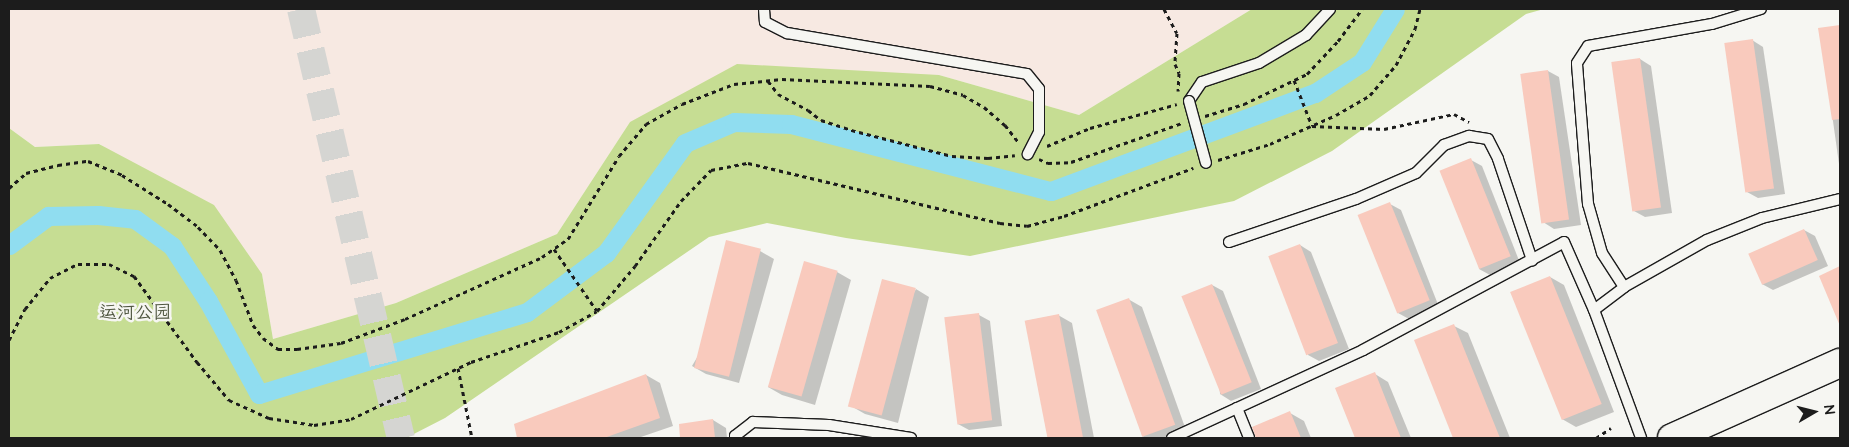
<!DOCTYPE html>
<html>
<head>
<meta charset="utf-8">
<style>
  body { margin:0 }
  #map { position:relative; width:1849px; height:447px; overflow:hidden; background:#f6f6f2; font-family:"Architects Daughter","LXGW WenKai TC",sans-serif }
  div>[style] { position:absolute }
  .built>* { inset:0; background:#f7e9e2 }
  .green>* { inset:0; background:#c6dd93 }
  .shadow>* { inset:0; background:#0003 }
  .canal>* { height:19px; margin:-9.5px; padding:0 9.5px; transform-origin:9.5px; border-radius:9.5px; background:#90ddf0 }
  .building>* { inset:0; background:#f9cabd; transform-origin:0 0 }
  .primary-tunnel>* { height:28px; margin-top:-14px; transform-origin:0; background:repeating-linear-gradient(90deg,#d5d5d2 0 28px,transparent 0 42px) }
  .path>* { height:3px; margin-top:-1.5px; transform-origin:0; background:repeating-linear-gradient(90deg,#1c1c1c 0 4px,transparent 0 8px) }
  .roads { filter:drop-shadow(1px 0 #1c1c1c) drop-shadow(-1px 0 #1c1c1c) drop-shadow(0 1px #1c1c1c) drop-shadow(0 -1px #1c1c1c) }
  .lane>* { height:10px; margin:-5px; padding:0 5px; transform-origin:5px; border-radius:5px; background:#f6f6f2 }
  .primary>* { height:28px; margin:-14px; padding:0 14px; transform-origin:14px; border-radius:14px; background:#f6f6f2 }
  .bridges { filter:drop-shadow(1px 0 #1c1c1c) drop-shadow(-1px 0 #1c1c1c) drop-shadow(0 1px #1c1c1c) drop-shadow(0 -1px #1c1c1c) }
  .lane-bridge>* { height:10px; margin:-5px; padding:0 5px; transform-origin:5px; border-radius:5px; background:#f6f6f2 }
  span { translate:-50% -50%; white-space:nowrap; text-align:center; line-height:1.15; -webkit-text-stroke:5px #f6f6f2; paint-order:stroke }
  .park-label { font-size:18px; color:#4f5640 }
  .frame { position:absolute; inset:0; border:10px solid #1c1c1c; pointer-events:none }
  .north { position:absolute; left:1789px; top:387px; width:50px; height:50px; -webkit-text-stroke:4px #f6f6f2; paint-order:stroke; rotate:82deg; font-size:14px; font-weight:700; line-height:20px; text-align:center; color:#1c1c1c }
  .north::after { content:''; display:block; margin:auto; width:18px; height:22px; background:#1c1c1c; clip-path:polygon(50% 0,100% 100%,50% 72%,0 100%) }
</style>
</head>
<body>
<div id="map">
  <div class="built">
    <i style="clip-path:polygon(9px 9px,1252px 9px,1079px 115px,939px 75px,630px 122px,557px 234px,396px 303px,273px 339px,262px 274px,100px 144px,35px 147px,9px 128px)"></i>
  </div>
  <div class="green">
    <i style="clip-path:polygon(1252px 9px,1544px 9px,1526px 14px,1332px 151px,1234px 201px,970px 256px,846px 238px,767px 223px,709px 237px,445px 418px,406px 438px,9px 438px,9px 128px,35px 147px,99px 144px,214px 205px,262px 274px,273px 339px,396px 303px,557px 234px,630px 122px,737px 64px,939px 75px,1079px 115px)"></i>
  </div>
  <div class="shadow">
    <i style="clip-path:polygon(1840px 26px,1840px 171px,1820px 29px)"></i>
    <i style="clip-path:polygon(1752px 40px,1763px 47px,1785px 194px,1758px 198px,1747px 192px)"></i>
    <i style="clip-path:polygon(1640px 59px,1651px 66px,1672px 213px,1645px 217px,1634px 211px)"></i>
    <i style="clip-path:polygon(1548px 71px,1559px 77px,1581px 225px,1554px 229px,1543px 222px)"></i>
    <i style="clip-path:polygon(1471px 160px,1482px 166px,1520px 263px,1490px 275px,1479px 269px)"></i>
    <i style="clip-path:polygon(1390px 204px,1401px 210px,1439px 307px,1409px 319px,1398px 313px)"></i>
    <i style="clip-path:polygon(1804px 230px,1815px 236px,1828px 266px,1773px 290px,1762px 284px)"></i>
    <i style="clip-path:polygon(1300px 245px,1311px 252px,1349px 349px,1319px 361px,1308px 355px)"></i>
    <i style="clip-path:polygon(760px 251px,774px 259px,739px 383px,706px 374px,692px 366px)"></i>
    <i style="clip-path:polygon(837px 272px,851px 280px,815px 405px,782px 395px,768px 387px)"></i>
    <i style="clip-path:polygon(1550px 277px,1564px 285px,1614px 412px,1576px 427px,1562px 419px)"></i>
    <i style="clip-path:polygon(1212px 285px,1223px 291px,1261px 389px,1231px 401px,1220px 394px)"></i>
    <i style="clip-path:polygon(916px 289px,929px 297px,898px 423px,865px 414px,851px 406px)"></i>
    <i style="clip-path:polygon(1128px 299px,1142px 307px,1187px 433px,1172px 438px,1146px 438px,1142px 436px)"></i>
    <i style="clip-path:polygon(979px 315px,990px 321px,1002px 426px,969px 430px,958px 424px)"></i>
    <i style="clip-path:polygon(1058px 315px,1072px 323px,1094px 438px,1049px 438px,1026px 321px)"></i>
    <i style="clip-path:polygon(1454px 326px,1468px 333px,1510px 438px,1455px 438px,1416px 341px)"></i>
    <i style="clip-path:polygon(1375px 374px,1388px 382px,1411px 438px,1356px 438px,1336px 389px)"></i>
    <i style="clip-path:polygon(646px 375px,660px 383px,673px 426px,638px 438px,518px 438px,515px 425px)"></i>
    <i style="clip-path:polygon(1290px 413px,1304px 421px,1311px 438px,1256px 438px,1253px 427px)"></i>
    <i style="clip-path:polygon(713px 420px,726px 428px,727px 438px,681px 438px,680px 425px)"></i>
  </div>
  <div class="canal">
    <i style="left:9px;top:245px;width:49px;rotate:-36.6deg"></i>
    <i style="left:48px;top:216px;width:50px;rotate:-1.1deg"></i>
    <i style="left:98px;top:215px;width:37px;rotate:6deg"></i>
    <i style="left:135px;top:219px;width:46px;rotate:36.1deg"></i>
    <i style="left:172px;top:246px;width:66px;rotate:56.8deg"></i>
    <i style="left:208px;top:301px;width:106px;rotate:61.3deg"></i>
    <i style="left:259px;top:394px;width:280px;rotate:-17deg"></i>
    <i style="left:527px;top:312px;width:99px;rotate:-36.8deg"></i>
    <i style="left:606px;top:253px;width:135px;rotate:-54.3deg"></i>
    <i style="left:685px;top:143px;width:53px;rotate:-23.2deg"></i>
    <i style="left:734px;top:122px;width:57px;rotate:2deg"></i>
    <i style="left:791px;top:124px;width:268px;rotate:14.5deg"></i>
    <i style="left:1051px;top:191px;width:282px;rotate:-20.4deg"></i>
    <i style="left:1315px;top:93px;width:56px;rotate:-33.4deg"></i>
    <i style="left:1362px;top:62px;width:62px;rotate:-58.1deg"></i>
  </div>
  <div class="building">
    <i style="clip-path:polygon(1840px 25px,1840px 119px,1832px 120px,1818px 28px)"></i>
    <i style="left:1753px;top:39px;width:151px;height:29px;rotate:82deg"></i>
    <i style="left:1640px;top:58px;width:151px;height:29px;rotate:82deg"></i>
    <i style="left:1548px;top:70px;width:151px;height:28px;rotate:82deg"></i>
    <i style="left:1471px;top:158px;width:106px;height:34px;rotate:68deg"></i>
    <i style="left:1390px;top:202px;width:106px;height:35px;rotate:68deg"></i>
    <i style="left:1804px;top:229px;width:34px;height:61px;rotate:66deg"></i>
    <i style="left:726px;top:240px;width:36px;height:132px;rotate:14deg"></i>
    <i style="left:1300px;top:244px;width:106px;height:34px;rotate:69deg"></i>
    <i style="left:804px;top:261px;width:35px;height:131px;rotate:16deg"></i>
    <i style="clip-path:polygon(1840px 266px,1840px 326px,1819px 276px)"></i>
    <i style="left:1550px;top:276px;width:138px;height:43px;rotate:68deg"></i>
    <i style="left:882px;top:279px;width:35px;height:132px;rotate:15deg"></i>
    <i style="left:1212px;top:284px;width:106px;height:33px;rotate:68deg"></i>
    <i style="left:1129px;top:298px;width:135px;height:35px;rotate:70deg"></i>
    <i style="left:979px;top:313px;width:108px;height:35px;rotate:83deg"></i>
    <i style="left:1059px;top:314px;width:126px;height:35px;rotate:79deg"></i>
    <i style="clip-path:polygon(1454px 324px,1500px 438px,1453px 438px,1414px 340px)"></i>
    <i style="clip-path:polygon(1375px 372px,1401px 438px,1355px 438px,1335px 388px)"></i>
    <i style="clip-path:polygon(646px 374px,660px 418px,604px 438px,517px 438px,514px 424px)"></i>
    <i style="clip-path:polygon(1290px 411px,1301px 438px,1256px 438px,1252px 427px)"></i>
    <i style="clip-path:polygon(713px 419px,715px 438px,680px 438px,679px 424px)"></i>
  </div>
  <div class="primary-tunnel">
    <i style="left:301px;top:9px;width:441px;rotate:76.9deg"></i>
  </div>
  <div class="path">
    <i style="left:1164px;top:9px;width:27px;rotate:62deg"></i>
    <i style="left:1177px;top:33px;width:31px;rotate:94deg"></i>
    <i style="left:1175px;top:64px;width:10px;rotate:66deg"></i>
    <i style="left:1179px;top:73px;width:18px;rotate:93deg"></i>
    <i style="left:1294px;top:80px;width:49px;rotate:68.6deg"></i>
    <i style="left:1312px;top:126px;width:72px;rotate:2.4deg"></i>
    <i style="left:1384px;top:129px;width:72px;rotate:-12.1deg"></i>
    <i style="left:1454px;top:114px;width:17px;rotate:28deg"></i>
    <i style="left:768px;top:81px;width:16px;rotate:52deg"></i>
    <i style="left:778px;top:94px;width:34px;rotate:28deg"></i>
    <i style="left:808px;top:110px;width:16px;rotate:38deg"></i>
    <i style="left:821px;top:120px;width:40px;rotate:18deg"></i>
    <i style="left:859px;top:132px;width:96px;rotate:14.5deg"></i>
    <i style="left:952px;top:156px;width:36px;rotate:3deg"></i>
    <i style="left:988px;top:158px;width:27px;rotate:-6deg"></i>
    <i style="left:1205px;top:116px;width:41px;rotate:-17.1deg"></i>
    <i style="left:1244px;top:104px;width:70px;rotate:-25.5deg"></i>
    <i style="left:1307px;top:74px;width:45px;rotate:-46.8deg"></i>
    <i style="left:1338px;top:41px;width:40px;rotate:-53deg"></i>
    <i style="left:1047px;top:146px;width:47px;rotate:-22.7deg"></i>
    <i style="left:1090px;top:128px;width:90px;rotate:-15.4deg"></i>
    <i style="left:1039px;top:159px;width:10px;rotate:24deg"></i>
    <i style="left:1048px;top:163px;width:23px;rotate:-2deg"></i>
    <i style="left:1071px;top:162px;width:118px;rotate:-19.4deg"></i>
    <i style="left:1218px;top:160px;width:54px;rotate:-17.1deg"></i>
    <i style="left:1270px;top:144px;width:72px;rotate:-23.7deg"></i>
    <i style="left:1336px;top:115px;width:39px;rotate:-30deg"></i>
    <i style="left:1370px;top:95px;width:40px;rotate:-49deg"></i>
    <i style="left:1396px;top:65px;width:41px;rotate:-62.2deg"></i>
    <i style="left:1415px;top:29px;width:21px;rotate:-76deg"></i>
    <i style="left:9px;top:188px;width:23px;rotate:-41deg"></i>
    <i style="left:26px;top:173px;width:33px;rotate:-14deg"></i>
    <i style="left:58px;top:165px;width:30px;rotate:-8deg"></i>
    <i style="left:88px;top:161px;width:37px;rotate:22deg"></i>
    <i style="left:122px;top:175px;width:54px;rotate:32.2deg"></i>
    <i style="left:168px;top:204px;width:38px;rotate:37deg"></i>
    <i style="left:198px;top:227px;width:32px;rotate:46deg"></i>
    <i style="left:220px;top:250px;width:34px;rotate:62deg"></i>
    <i style="left:236px;top:280px;width:48px;rotate:69.3deg"></i>
    <i style="left:253px;top:325px;width:16px;rotate:52deg"></i>
    <i style="left:263px;top:338px;width:19px;rotate:36deg"></i>
    <i style="left:278px;top:349px;width:19px"></i>
    <i style="left:297px;top:349px;width:44px;rotate:-7.8deg"></i>
    <i style="left:341px;top:343px;width:68px;rotate:-20.6deg"></i>
    <i style="left:405px;top:319px;width:150px;rotate:-24.3deg"></i>
    <i style="left:542px;top:257px;width:32px;rotate:-35deg"></i>
    <i style="left:568px;top:239px;width:97px;rotate:-58.4deg"></i>
    <i style="left:619px;top:156px;width:42px;rotate:-49.8deg"></i>
    <i style="left:646px;top:124px;width:41px;rotate:-29.1deg"></i>
    <i style="left:682px;top:104px;width:56px;rotate:-21deg"></i>
    <i style="left:734px;top:84px;width:48px;rotate:-5.9deg"></i>
    <i style="left:782px;top:79px;width:148px;rotate:2.7deg"></i>
    <i style="left:930px;top:86px;width:34px;rotate:15deg"></i>
    <i style="left:963px;top:95px;width:24px;rotate:30deg"></i>
    <i style="left:984px;top:107px;width:28px;rotate:41deg"></i>
    <i style="left:1005px;top:125px;width:23px;rotate:52deg"></i>
    <i style="left:554px;top:249px;width:75px;rotate:55.3deg"></i>
    <i style="left:9px;top:340px;width:35px;rotate:-63deg"></i>
    <i style="left:25px;top:309px;width:40px;rotate:-51deg"></i>
    <i style="left:50px;top:278px;width:31px;rotate:-27deg"></i>
    <i style="left:78px;top:264px;width:31px"></i>
    <i style="left:109px;top:264px;width:28px;rotate:26deg"></i>
    <i style="left:134px;top:276px;width:107px;rotate:53.8deg"></i>
    <i style="left:197px;top:362px;width:50px;rotate:49.9deg"></i>
    <i style="left:229px;top:400px;width:44px;rotate:24.2deg"></i>
    <i style="left:269px;top:418px;width:46px;rotate:8.8deg"></i>
    <i style="left:314px;top:425px;width:37px;rotate:-9deg"></i>
    <i style="left:351px;top:419px;width:133px;rotate:-25.4deg"></i>
    <i style="left:471px;top:362px;width:93px;rotate:-18.8deg"></i>
    <i style="left:559px;top:332px;width:43px;rotate:-28.9deg"></i>
    <i style="left:597px;top:311px;width:59px;rotate:-49.8deg"></i>
    <i style="left:635px;top:266px;width:80px;rotate:-54.7deg"></i>
    <i style="left:681px;top:201px;width:43px;rotate:-45.9deg"></i>
    <i style="left:711px;top:170px;width:38px;rotate:-11deg"></i>
    <i style="left:748px;top:163px;width:259px;rotate:13.4deg"></i>
    <i style="left:1000px;top:223px;width:27px;rotate:6deg"></i>
    <i style="left:1027px;top:226px;width:38px;rotate:-15deg"></i>
    <i style="left:1064px;top:216px;width:138px;rotate:-20.4deg"></i>
    <i style="left:458px;top:368px;width:71px;rotate:78.7deg"></i>
    <i style="left:1596px;top:438px;width:18px;rotate:-34deg"></i>
  </div>
  <div class="roads">
    <div class="lane">
      <i style="left:764px;top:9px;width:13px;rotate:86deg"></i>
      <i style="left:765px;top:22px;width:25px;rotate:27deg"></i>
      <i style="left:787px;top:33px;width:243px;rotate:9.7deg"></i>
      <i style="left:1027px;top:74px;width:19px;rotate:51deg"></i>
      <i style="left:1039px;top:89px;width:43px;rotate:90deg"></i>
      <i style="left:1039px;top:132px;width:25px;rotate:117deg"></i>
      <i style="left:1189px;top:101px;width:23px;rotate:-56deg"></i>
      <i style="left:1202px;top:82px;width:60px;rotate:-18.4deg"></i>
      <i style="left:1259px;top:63px;width:55px;rotate:-30.8deg"></i>
      <i style="left:1306px;top:35px;width:35px;rotate:-47deg"></i>
      <i style="left:1229px;top:242px;width:134px;rotate:-18.7deg"></i>
      <i style="left:1356px;top:199px;width:65px;rotate:-23.4deg"></i>
      <i style="left:1416px;top:173px;width:40px;rotate:-45deg"></i>
      <i style="left:1444px;top:145px;width:27px;rotate:-20deg"></i>
      <i style="left:1469px;top:136px;width:19px;rotate:9deg"></i>
      <i style="left:1488px;top:139px;width:22px;rotate:63deg"></i>
      <i style="left:1498px;top:159px;width:107px;rotate:71.4deg"></i>
      <i style="left:1624px;top:287px;width:40px;rotate:-122.9deg"></i>
      <i style="left:1602px;top:253px;width:51px;rotate:-105.9deg"></i>
      <i style="left:1588px;top:204px;width:141px;rotate:-94.5deg"></i>
      <i style="left:1577px;top:63px;width:20px;rotate:-57deg"></i>
      <i style="left:1588px;top:46px;width:126px;rotate:-10.1deg"></i>
      <i style="left:1712px;top:24px;width:51px;rotate:-17deg"></i>
      <i style="left:1594px;top:310px;width:38px;rotate:-37deg"></i>
      <i style="left:1624px;top:287px;width:95px;rotate:-29.5deg"></i>
      <i style="left:1707px;top:240px;width:59px;rotate:-21.8deg"></i>
      <i style="left:1762px;top:218px;width:80px;rotate:-13.7deg"></i>
      <i style="left:1237px;top:408px;width:32px;rotate:68deg"></i>
      <i style="left:735px;top:438px;width:2px;rotate:-90deg"></i>
      <i style="left:735px;top:436px;width:23px;rotate:-38deg"></i>
      <i style="left:753px;top:422px;width:76px;rotate:2.3deg"></i>
      <i style="left:829px;top:425px;width:83px;rotate:9deg"></i>
      <i style="left:1172px;top:438px;width:210px;rotate:-24.7deg"></i>
      <i style="left:1363px;top:350px;width:228px;rotate:-28.2deg"></i>
      <i style="left:1564px;top:242px;width:74px;rotate:66.2deg"></i>
      <i style="left:1594px;top:310px;width:136px;rotate:69.8deg"></i>
    </div>
    <div class="primary">
      <i style="left:1672px;top:438px;width:184px;rotate:-24.1deg"></i>
    </div>
  </div>
  <div class="bridges">
    <div class="lane-bridge">
      <i style="left:1189px;top:101px;width:64px;rotate:74.7deg"></i>
    </div>
  </div>
  <div class="park-label">
    <span style="left:135px;top:313px">运河公园</span>
  </div>
  <div class="frame"></div>
  <div class="north">N</div>
</div>
</body>
</html>
